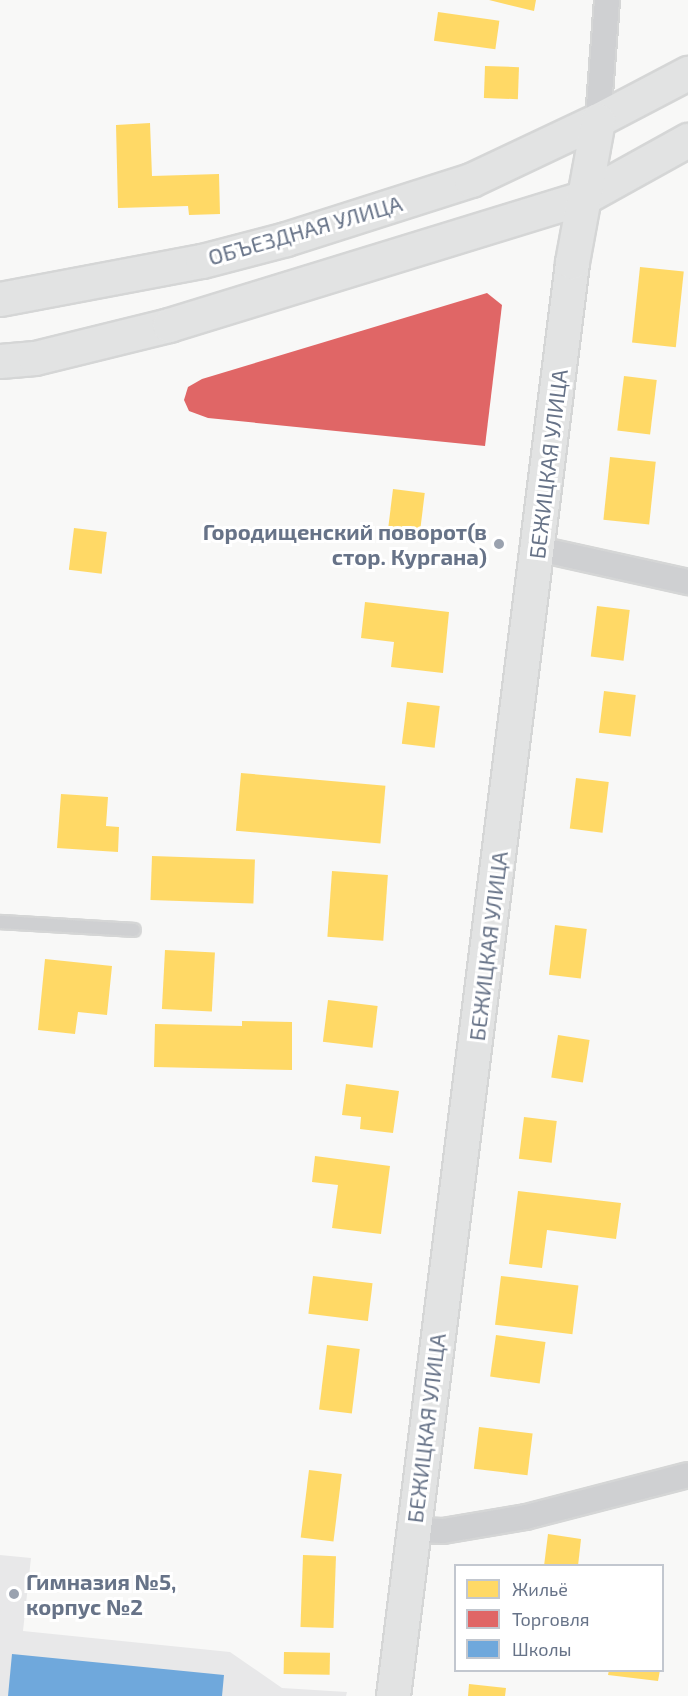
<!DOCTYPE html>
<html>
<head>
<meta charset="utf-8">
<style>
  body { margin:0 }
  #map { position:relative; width:688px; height:1696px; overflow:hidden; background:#f8f8f7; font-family:"Exo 2",sans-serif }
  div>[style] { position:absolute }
  .built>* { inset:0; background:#e8e8e9 }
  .homes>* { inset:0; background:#ffd966; transform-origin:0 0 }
  .shops>* { inset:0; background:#e06666 }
  .schools>* { inset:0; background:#6fa8dc }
  .roads { filter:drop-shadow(2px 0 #d5d6d6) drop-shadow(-2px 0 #d5d6d6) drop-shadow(0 2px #d5d6d6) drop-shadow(0 -2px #d5d6d6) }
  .lane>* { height:12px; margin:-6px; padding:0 6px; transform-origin:6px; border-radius:6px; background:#cfd0d2 }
  .street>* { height:24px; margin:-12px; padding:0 12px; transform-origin:12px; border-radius:12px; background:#cfd0d2 }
  .primary>* { height:33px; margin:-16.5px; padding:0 16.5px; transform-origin:16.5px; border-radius:16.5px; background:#e2e3e3 }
  .dots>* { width:16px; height:16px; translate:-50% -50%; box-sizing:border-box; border:3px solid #fff; border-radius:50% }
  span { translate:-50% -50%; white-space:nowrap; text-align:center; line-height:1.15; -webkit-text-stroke:6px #fff; paint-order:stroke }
  .street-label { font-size:22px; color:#677388 }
  .poi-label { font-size:22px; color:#677388; font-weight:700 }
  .right { translate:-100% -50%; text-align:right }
  .left { translate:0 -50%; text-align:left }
  .legend { position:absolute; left:454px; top:1564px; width:210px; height:108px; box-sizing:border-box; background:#fff; border:2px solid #c2c7cf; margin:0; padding:8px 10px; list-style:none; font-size:18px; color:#677388 }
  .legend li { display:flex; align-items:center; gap:12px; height:30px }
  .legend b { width:30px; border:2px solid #c2c7cf }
</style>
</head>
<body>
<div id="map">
  <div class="built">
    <i style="clip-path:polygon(0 1555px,31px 1558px,23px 1631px,230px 1652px,282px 1688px,347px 1692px,346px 1696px,0 1696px)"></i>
  </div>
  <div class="homes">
    <i style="clip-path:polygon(489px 0,536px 0,534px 11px)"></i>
    <i style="left:438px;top:12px;width:62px;height:29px;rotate:8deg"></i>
    <i style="left:485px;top:66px;width:34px;height:32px;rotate:2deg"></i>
    <i style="clip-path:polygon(150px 123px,152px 176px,219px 174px,220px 214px,189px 215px,188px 206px,118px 208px,116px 125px)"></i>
    <i style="left:640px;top:267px;width:44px;height:76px;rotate:6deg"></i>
    <i style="left:624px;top:376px;width:33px;height:55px;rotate:7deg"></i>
    <i style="left:610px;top:457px;width:46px;height:63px;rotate:6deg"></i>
    <i style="left:393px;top:489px;width:32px;height:42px;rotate:7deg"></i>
    <i style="left:74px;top:528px;width:33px;height:42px;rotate:7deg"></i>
    <i style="clip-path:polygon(365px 602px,449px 612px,443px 673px,391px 667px,394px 642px,361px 638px)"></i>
    <i style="left:597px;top:606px;width:33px;height:51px;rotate:7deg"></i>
    <i style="left:604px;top:691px;width:32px;height:42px;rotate:7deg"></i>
    <i style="left:407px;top:702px;width:33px;height:42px;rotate:7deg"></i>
    <i style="left:241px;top:773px;width:145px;height:58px;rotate:5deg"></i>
    <i style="left:576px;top:778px;width:33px;height:51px;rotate:7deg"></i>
    <i style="clip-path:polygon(61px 794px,108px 797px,106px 826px,119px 827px,118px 852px,57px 848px)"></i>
    <i style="left:152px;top:856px;width:103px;height:44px;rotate:2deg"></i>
    <i style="left:332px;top:871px;width:56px;height:66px;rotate:4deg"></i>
    <i style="left:555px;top:925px;width:32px;height:50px;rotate:7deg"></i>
    <i style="left:165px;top:950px;width:50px;height:59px;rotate:3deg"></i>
    <i style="clip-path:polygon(45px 959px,112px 966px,107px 1015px,78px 1012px,75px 1034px,38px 1030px)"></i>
    <i style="left:328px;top:1000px;width:50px;height:42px;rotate:7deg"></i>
    <i style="clip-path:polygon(242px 1021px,292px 1022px,292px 1070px,154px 1067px,155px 1024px,242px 1026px)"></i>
    <i style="left:558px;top:1035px;width:32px;height:43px;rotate:9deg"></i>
    <i style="clip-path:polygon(346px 1084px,399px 1091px,393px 1133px,360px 1129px,361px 1117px,342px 1115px)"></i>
    <i style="left:524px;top:1117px;width:33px;height:42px;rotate:7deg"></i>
    <i style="clip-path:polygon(315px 1156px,390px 1166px,381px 1234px,332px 1228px,338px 1185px,312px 1182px)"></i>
    <i style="clip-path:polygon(518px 1191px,621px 1203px,616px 1239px,547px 1230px,542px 1268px,509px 1264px)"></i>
    <i style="left:313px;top:1276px;width:60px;height:38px;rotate:7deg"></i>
    <i style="left:501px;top:1276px;width:78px;height:49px;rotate:7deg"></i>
    <i style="left:496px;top:1335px;width:50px;height:42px;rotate:8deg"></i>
    <i style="left:327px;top:1345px;width:33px;height:65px;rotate:7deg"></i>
    <i style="left:479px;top:1427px;width:54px;height:42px;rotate:7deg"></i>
    <i style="left:309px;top:1470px;width:33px;height:68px;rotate:7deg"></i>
    <i style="clip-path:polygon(548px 1534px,581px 1539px,578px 1566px,544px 1566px)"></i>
    <i style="left:303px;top:1555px;width:33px;height:72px;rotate:2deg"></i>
    <i style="left:284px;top:1652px;width:46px;height:22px;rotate:1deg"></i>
    <i style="clip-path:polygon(609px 1670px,660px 1670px,658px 1681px,608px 1675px)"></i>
    <i style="clip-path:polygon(469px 1684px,506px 1688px,505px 1696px,468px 1696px)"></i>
  </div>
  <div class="shops">
    <i style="clip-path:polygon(487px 293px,502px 305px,485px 446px,208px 418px,189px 411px,184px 400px,188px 387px,202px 379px)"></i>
  </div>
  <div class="schools">
    <i style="clip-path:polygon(12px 1654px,224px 1675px,222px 1696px,8px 1696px)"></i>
  </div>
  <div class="roads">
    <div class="lane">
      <i style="left:0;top:922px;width:134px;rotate:3.4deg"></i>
    </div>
    <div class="street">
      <i style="left:598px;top:120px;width:120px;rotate:-85.7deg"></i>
      <i style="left:539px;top:549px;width:153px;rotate:12.5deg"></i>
      <i style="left:413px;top:1530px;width:30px;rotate:2deg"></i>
      <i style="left:443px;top:1531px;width:84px;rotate:-9.6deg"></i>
      <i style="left:526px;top:1517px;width:167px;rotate:-14.5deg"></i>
    </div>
    <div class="primary">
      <i style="left:0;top:299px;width:206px;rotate:-10.7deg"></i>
      <i style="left:202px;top:261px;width:87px;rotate:-14.7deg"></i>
      <i style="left:286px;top:239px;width:194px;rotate:-17.7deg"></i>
      <i style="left:471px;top:180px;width:140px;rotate:-25.3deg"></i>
      <i style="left:598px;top:120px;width:102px;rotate:-27.6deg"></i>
      <i style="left:0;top:361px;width:35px;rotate:-5deg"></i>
      <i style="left:35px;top:358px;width:138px;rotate:-13.8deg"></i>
      <i style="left:169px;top:325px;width:435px;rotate:-17.1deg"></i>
      <i style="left:585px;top:197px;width:118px;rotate:-29deg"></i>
      <i style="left:393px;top:1696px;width:1445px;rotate:-82.88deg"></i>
      <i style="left:572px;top:262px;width:144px;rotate:-79.6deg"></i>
    </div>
  </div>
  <div class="dots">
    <i style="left:499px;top:544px;background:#9aa2af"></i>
    <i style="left:14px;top:1594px;background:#9aa2af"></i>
  </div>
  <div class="street-label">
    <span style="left:305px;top:230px;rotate:-16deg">ОБЪЕЗДНАЯ УЛИЦА</span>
    <span style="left:548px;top:464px;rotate:-83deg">БЕЖИЦКАЯ УЛИЦА</span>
    <span style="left:488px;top:946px;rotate:-83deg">БЕЖИЦКАЯ УЛИЦА</span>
    <span style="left:426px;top:1428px;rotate:-83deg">БЕЖИЦКАЯ УЛИЦА</span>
  </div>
  <div class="poi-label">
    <span class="right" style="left:487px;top:544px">Городищенский поворот(в<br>стор. Кургана)</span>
    <span class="left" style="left:26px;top:1594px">Гимназия №5,<br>корпус №2</span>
  </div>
  <ul class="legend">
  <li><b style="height:16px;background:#ffd966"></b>Жильё</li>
  <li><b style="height:16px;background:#e06666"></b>Торговля</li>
  <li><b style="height:16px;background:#6fa8dc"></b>Школы</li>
  </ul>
</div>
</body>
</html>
